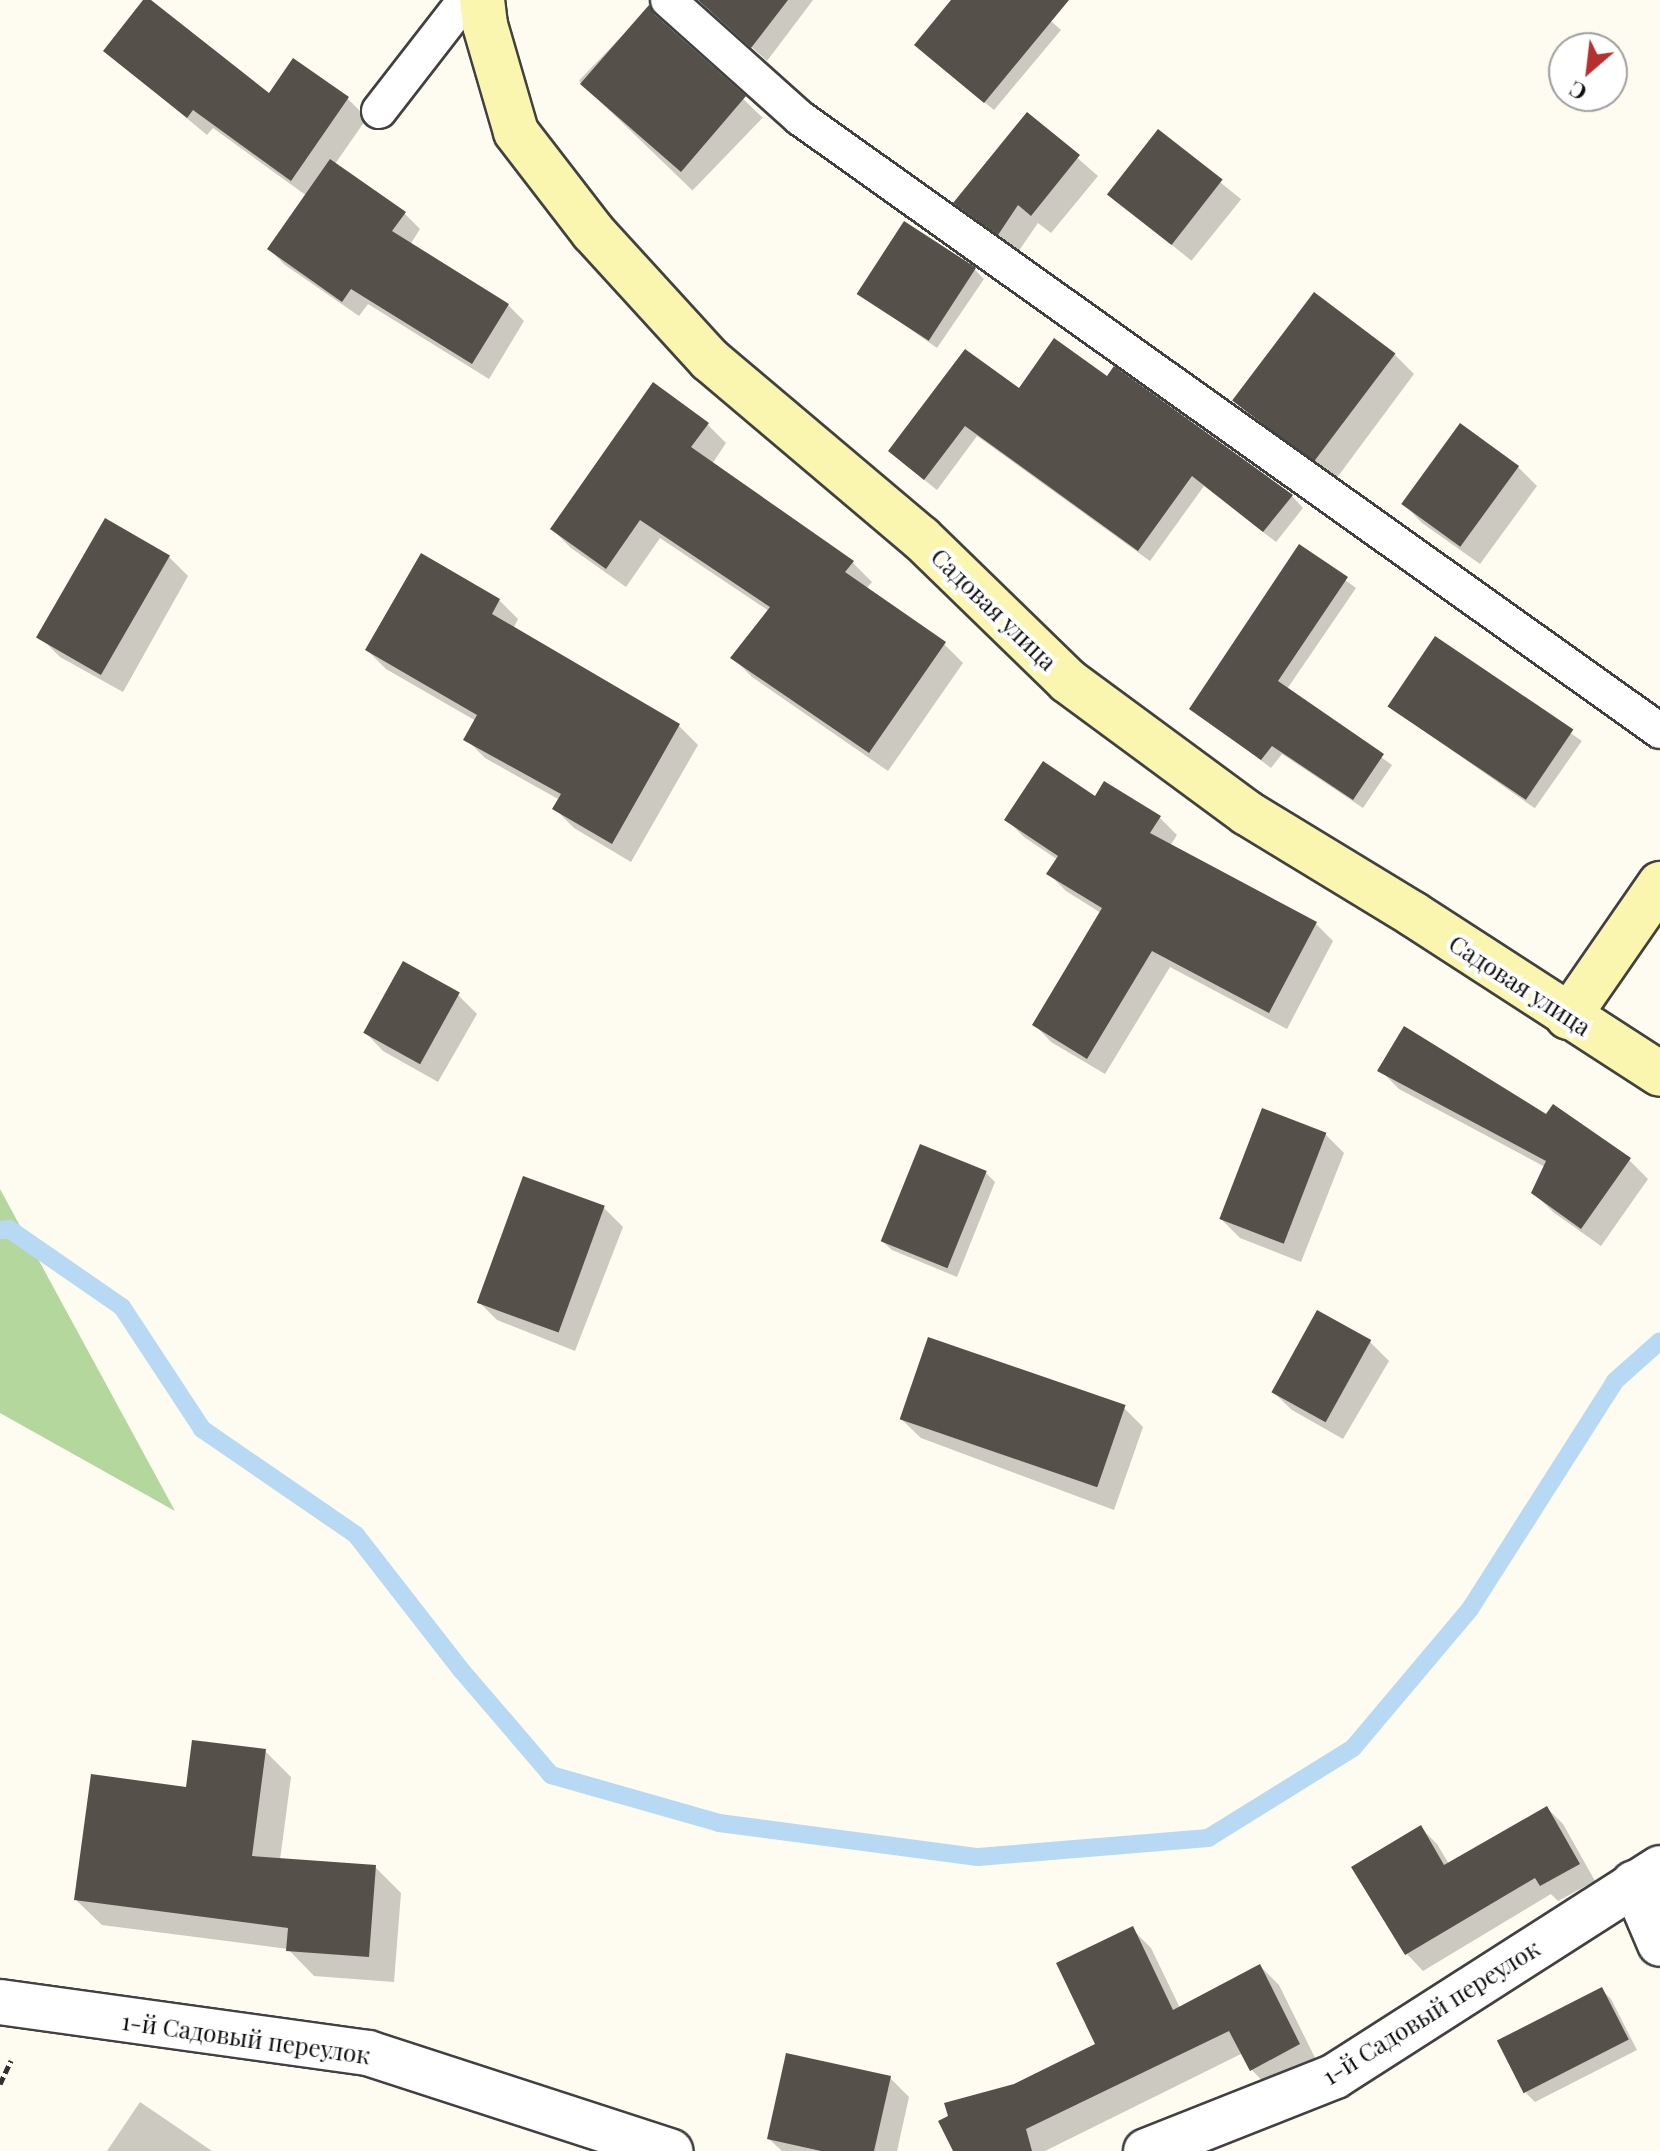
<!DOCTYPE html>
<html>
<head>
<meta charset="utf-8">
<style>
  body { margin:0 }
  #map { position:relative; width:1660px; height:2151px; overflow:hidden; background:#fefcf0; font-family:"Playfair Display",serif }
  div>[style] { position:absolute }
  .forest>* { inset:0; background:#b3d79c }
  .shadow>* { inset:0; background:#0003; transform-origin:0 0 }
  .stream>* { height:18px; margin:-9px; padding:0 9px; transform-origin:9px; border-radius:9px; background:#b8d9f3 }
  .building>* { inset:0; background:#56504b; transform-origin:0 0 }
  .path>* { height:5px; margin-top:-2.5px; transform-origin:0; background:repeating-linear-gradient(90deg,#303030 0 8px,transparent 0 12px) }
  .roads { filter:drop-shadow(2px 0 #414141) drop-shadow(-2px 0 #414141) drop-shadow(0 2px #414141) drop-shadow(0 -2px #414141) }
  .lane>* { height:34px; margin:-17px; padding:0 17px; transform-origin:17px; border-radius:17px; background:#fff }
  .street>* { height:44px; margin:-22px; padding:0 22px; transform-origin:22px; border-radius:22px; background:#fff }
  .secondary>* { height:44px; margin:-22px; padding:0 22px; transform-origin:22px; border-radius:22px; background:#faf6af }
  span { translate:-50% -50%; white-space:nowrap; text-align:center; line-height:1.15; -webkit-text-stroke:8px #fff; paint-order:stroke }
  .street-label { font-size:24px; color:#0e0e0e }
  .north { position:absolute; left:1548px; top:32px; width:80px; height:80px; box-sizing:border-box; background:#fff; border:2px solid #9f9f9f; border-radius:50%; rotate:208deg; font-size:22px; font-weight:700; line-height:32px; text-align:center; color:#0e0e0e }
  .north::after { content:''; display:block; margin:auto; width:28px; height:36px; background:#b72f2e; clip-path:polygon(50% 0,100% 100%,50% 72%,0 100%) }
</style>
</head>
<body>
<div id="map">
  <div class="forest">
    <i style="clip-path:polygon(0 1189px,175px 1511px,0 1413px)"></i>
  </div>
  <div class="shadow">
    <i style="clip-path:polygon(146px 0,269px 96px,294px 61px,348px 99px,367px 118px,335px 164px,404px 213px,420px 229px,410px 245px,508px 305px,524px 321px,489px 379px,368px 304px,359px 316px,285px 265px,269px 249px,307px 196px,213px 128px,207px 135px,105px 50px)"></i>
    <i style="clip-path:polygon(699px 0,813px 0,767px 61px)"></i>
    <i style="clip-path:polygon(953px 0,1027px 0,1061px 30px,994px 110px,925px 54px)"></i>
    <i style="left:649px;top:8px;width:158px;height:101px;rotate:44deg"></i>
    <i style="clip-path:polygon(1027px 114px,1098px 176px,1051px 233px,1038px 223px,1018px 252px,975px 221px,956px 202px)"></i>
    <i style="left:1158px;top:132px;width:107px;height:79px;rotate:39deg"></i>
    <i style="clip-path:polygon(975px 270px,984px 279px,937px 348px,859px 293px)"></i>
    <i style="clip-path:polygon(1314px 295px,1395px 355px,1414px 374px,1336px 479px,1254px 420px,1234px 401px)"></i>
    <i style="clip-path:polygon(1107px 379px,1292px 496px,1303px 508px,1276px 542px,1204px 486px,1150px 561px,977px 436px,937px 490px,902px 462px,1020px 390px)"></i>
    <i style="clip-path:polygon(707px 424px,726px 443px,712px 464px,853px 563px,872px 582px,866px 589px,944px 644px,963px 663px,888px 771px,752px 677px,733px 658px,769px 611px,660px 538px,626px 587px,571px 548px,552px 529px)"></i>
    <i style="clip-path:polygon(1518px 467px,1537px 486px,1480px 564px,1422px 523px,1403px 503px)"></i>
    <i style="clip-path:polygon(1299px 547px,1356px 588px,1287px 689px,1392px 765px,1363px 808px,1282px 754px,1271px 768px,1192px 708px)"></i>
    <i style="clip-path:polygon(422px 556px,499px 600px,518px 619px,513px 629px,679px 726px,698px 745px,631px 862px,574px 828px,555px 809px,560px 800px,485px 758px,466px 739px,476px 721px,386px 669px,367px 650px)"></i>
    <i style="clip-path:polygon(169px 557px,188px 576px,123px 692px,60px 657px,41px 638px)"></i>
    <i style="left:1436px;top:639px;width:178px;height:82px;rotate:35deg"></i>
    <i style="clip-path:polygon(1105px 784px,1160px 818px,1177px 835px,1170px 846px,1316px 924px,1333px 941px,1287px 1029px,1170px 967px,1105px 1074px,1051px 1042px,1034px 1024px,1101px 913px,1066px 891px,1049px 874px,1058px 860px,1024px 837px,1007px 820px,1096px 798px)"></i>
    <i style="clip-path:polygon(458px 995px,477px 1014px,438px 1082px,383px 1051px,364px 1031px)"></i>
    <i style="clip-path:polygon(1380px 1070px,1547px 1117px,1629px 1160px,1648px 1179px,1601px 1246px,1553px 1212px,1534px 1193px,1545px 1167px,1399px 1089px)"></i>
    <i style="clip-path:polygon(1325px 1134px,1344px 1153px,1301px 1262px,1240px 1238px,1221px 1219px)"></i>
    <i style="clip-path:polygon(986px 1173px,995px 1182px,957px 1277px,892px 1250px,882px 1241px)"></i>
    <i style="clip-path:polygon(604px 1208px,623px 1227px,575px 1351px,497px 1320px,478px 1301px)"></i>
    <i style="clip-path:polygon(1370px 1342px,1389px 1361px,1343px 1439px,1292px 1410px,1272px 1391px)"></i>
    <i style="clip-path:polygon(1124px 1408px,1143px 1427px,1114px 1510px,921px 1438px,901px 1419px)"></i>
    <i style="clip-path:polygon(265px 1751px,291px 1777px,280px 1860px,375px 1867px,401px 1893px,394px 1982px,314px 1976px,288px 1949px,102px 1925px,76px 1900px,187px 1789px)"></i>
    <i style="clip-path:polygon(1547px 1808px,1563px 1824px,1595px 1881px,1558px 1901px,1551px 1894px,1423px 1971px,1407px 1954px,1354px 1867px,1420px 1827px,1437px 1844px,1449px 1864px)"></i>
    <i style="clip-path:polygon(1132px 1929px,1151px 1948px,1180px 2008px,1260px 1966px,1279px 1985px,1318px 2064px,1270px 2089px,1251px 2069px,1243px 2053px,1045px 2151px,956px 2151px,1014px 2086px,1098px 2045px)"></i>
    <i style="clip-path:polygon(1602px 1990px,1611px 1999px,1637px 2050px,1535px 2102px,1526px 2093px)"></i>
    <i style="clip-path:polygon(890px 2078px,909px 2097px,897px 2151px,782px 2151px,769px 2139px)"></i>
    <i style="clip-path:polygon(140px 2102px,212px 2151px,107px 2151px)"></i>
  </div>
  <div class="stream">
    <i style="left:0;top:1230px;width:9px;rotate:-6deg"></i>
    <i style="left:9px;top:1229px;width:137px;rotate:34.6deg"></i>
    <i style="left:122px;top:1307px;width:146px;rotate:56.7deg"></i>
    <i style="left:202px;top:1429px;width:187px;rotate:34.5deg"></i>
    <i style="left:356px;top:1535px;width:172px;rotate:52.1deg"></i>
    <i style="left:462px;top:1671px;width:137px;rotate:49.4deg"></i>
    <i style="left:551px;top:1775px;width:175px;rotate:15.9deg"></i>
    <i style="left:719px;top:1823px;width:261px;rotate:7.5deg"></i>
    <i style="left:978px;top:1857px;width:231px;rotate:-4.7deg"></i>
    <i style="left:1208px;top:1838px;width:171px;rotate:-31.8deg"></i>
    <i style="left:1353px;top:1748px;width:182px;rotate:-49.9deg"></i>
    <i style="left:1470px;top:1609px;width:270px;rotate:-57.5deg"></i>
    <i style="left:1615px;top:1381px;width:60px;rotate:-41.6deg"></i>
  </div>
  <div class="building">
    <i style="clip-path:polygon(143px 0,151px 0,269px 93px,293px 58px,349px 97px,291px 181px,193px 110px,187px 118px,103px 51px)"></i>
    <i style="clip-path:polygon(698px 0,788px 0,751px 48px)"></i>
    <i style="clip-path:polygon(951px 0,1069px 0,984px 103px,914px 45px)"></i>
    <i style="clip-path:polygon(649px 5px,655px 15px,746px 96px,681px 172px,580px 84px)"></i>
    <i style="clip-path:polygon(1027px 112px,1080px 155px,1031px 216px,1018px 205px,998px 235px,953px 203px)"></i>
    <i style="left:1158px;top:129px;width:82px;height:83px;rotate:38deg"></i>
    <i style="clip-path:polygon(330px 159px,406px 212px,392px 231px,509px 304px,472px 364px,351px 289px,342px 302px,267px 249px)"></i>
    <i style="left:904px;top:221px;width:86px;height:87px;rotate:33deg"></i>
    <i style="left:1314px;top:292px;width:102px;height:136px;rotate:37deg"></i>
    <i style="clip-path:polygon(1054px 338px,1107px 376px,1114px 366px,1293px 495px,1263px 532px,1192px 476px,1138px 551px,965px 426px,924px 480px,888px 451px,965px 349px,1019px 388px)"></i>
    <i style="clip-path:polygon(653px 382px,709px 423px,691px 447px,854px 561px,845px 572px,946px 642px,869px 753px,730px 658px,770px 607px,640px 520px,606px 569px,550px 529px)"></i>
    <i style="left:1460px;top:423px;width:73px;height:100px;rotate:36deg"></i>
    <i style="left:105px;top:518px;width:75px;height:138px;rotate:30deg"></i>
    <i style="clip-path:polygon(1299px 544px,1348px 577px,1278px 681px,1384px 754px,1353px 800px,1272px 746px,1261px 760px,1189px 709px)"></i>
    <i style="clip-path:polygon(421px 553px,500px 599px,492px 614px,680px 724px,612px 844px,552px 809px,561px 794px,463px 740px,477px 715px,365px 650px)"></i>
    <i style="left:1435px;top:636px;width:167px;height:85px;rotate:34deg"></i>
    <i style="clip-path:polygon(1043px 761px,1095px 796px,1104px 781px,1161px 816px,1150px 833px,1317px 922px,1269px 1013px,1152px 951px,1087px 1059px,1032px 1025px,1102px 908px,1046px 874px,1058px 856px,1004px 820px)"></i>
    <i style="left:403px;top:961px;width:65px;height:82px;rotate:29deg"></i>
    <i style="clip-path:polygon(1404px 1026px,1546px 1114px,1553px 1104px,1631px 1158px,1581px 1229px,1531px 1193px,1546px 1161px,1377px 1071px)"></i>
    <i style="left:1262px;top:1108px;width:69px;height:119px;rotate:21deg"></i>
    <i style="left:920px;top:1144px;width:72px;height:105px;rotate:22deg"></i>
    <i style="left:523px;top:1176px;width:87px;height:135px;rotate:20deg"></i>
    <i style="left:1317px;top:1310px;width:62px;height:94px;rotate:29deg"></i>
    <i style="left:928px;top:1337px;width:209px;height:87px;rotate:19deg"></i>
    <i style="clip-path:polygon(192px 1740px,266px 1749px,252px 1856px,376px 1865px,369px 1957px,286px 1951px,288px 1928px,74px 1900px,91px 1774px,186px 1787px)"></i>
    <i style="clip-path:polygon(1547px 1806px,1580px 1864px,1540px 1886px,1535px 1878px,1405px 1955px,1351px 1867px,1421px 1825px,1444px 1865px)"></i>
    <i style="clip-path:polygon(1133px 1926px,1173px 2010px,1260px 1964px,1300px 2044px,1250px 2071px,1229px 2031px,1026px 2129px,1032px 2151px,953px 2151px,938px 2121px,948px 2116px,944px 2103px,1014px 2084px,1095px 2044px,1056px 1963px)"></i>
    <i style="left:1602px;top:1987px;width:59px;height:118px;rotate:63deg"></i>
    <i style="clip-path:polygon(786px 2053px,891px 2076px,874px 2151px,821px 2151px,767px 2139px)"></i>
  </div>
  <div class="path">
    <i style="left:0;top:2084px;width:26px;rotate:-65deg"></i>
  </div>
  <div class="roads">
    <div class="lane">
      <i style="left:668px;top:0;width:177px;rotate:41.8deg"></i>
      <i style="left:800px;top:118px;width:1056px;rotate:35.48deg"></i>
      <i style="left:379px;top:111px;width:140px;rotate:-52.2deg"></i>
    </div>
    <div class="street">
      <i style="left:1634px;top:1883px;width:66px;rotate:66.9deg"></i>
      <i style="left:0;top:2002px;width:372px;rotate:7.9deg"></i>
      <i style="left:368px;top:2053px;width:318px;rotate:18deg"></i>
      <i style="left:1146px;top:2151px;width:203px;rotate:-21.6deg"></i>
      <i style="left:1335px;top:2076px;width:386px;rotate:-32.6deg"></i>
    </div>
    <div class="secondary">
      <i style="left:482px;top:0;width:25px;rotate:83deg"></i>
      <i style="left:485px;top:25px;width:111px;rotate:73.8deg"></i>
      <i style="left:516px;top:132px;width:126px;rotate:52.4deg"></i>
      <i style="left:593px;top:232px;width:173px;rotate:47.6deg"></i>
      <i style="left:710px;top:360px;width:276px;rotate:40.2deg"></i>
      <i style="left:921px;top:538px;width:205px;rotate:44.2deg"></i>
      <i style="left:1068px;top:681px;width:222px;rotate:36.4deg"></i>
      <i style="left:1247px;top:813px;width:194px;rotate:31.3deg"></i>
      <i style="left:1413px;top:914px;width:294px;rotate:32.9deg"></i>
      <i style="left:1568px;top:1017px;width:162px;rotate:-55.3deg"></i>
    </div>
  </div>
  <div class="street-label">
    <span style="left:994px;top:609px;rotate:44deg">Садовая улица</span>
    <span style="left:1520px;top:985px;rotate:33deg">Садовая улица</span>
    <span style="left:1431px;top:2012px;rotate:-32deg">1-й Садовый переулок</span>
    <span style="left:246px;top:2038px;rotate:8deg">1-й Садовый переулок</span>
  </div>
  <div class="north">С</div>
</div>
</body>
</html>
